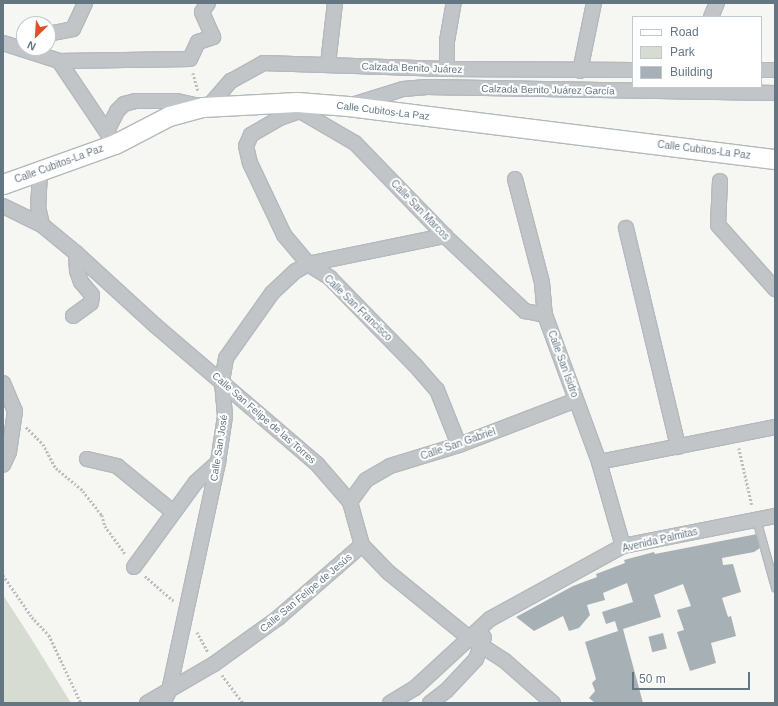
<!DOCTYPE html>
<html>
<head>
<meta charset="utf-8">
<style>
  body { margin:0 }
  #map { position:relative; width:778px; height:706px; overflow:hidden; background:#f6f6f2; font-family:Helvetica,sans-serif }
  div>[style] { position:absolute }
  .green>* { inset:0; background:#d7dcd3 }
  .building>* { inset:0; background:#a7b0b5; transform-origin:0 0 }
  .path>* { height:2.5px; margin-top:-1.25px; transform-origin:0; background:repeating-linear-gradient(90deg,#bbbdbf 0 2px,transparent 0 4px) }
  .roads { filter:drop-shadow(1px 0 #b3b9bd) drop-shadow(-1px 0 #b3b9bd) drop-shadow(0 1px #b3b9bd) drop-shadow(0 -1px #b3b9bd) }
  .lane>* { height:7px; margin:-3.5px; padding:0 3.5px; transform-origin:3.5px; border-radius:3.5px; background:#c1c5c8 }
  .street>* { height:14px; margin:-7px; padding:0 7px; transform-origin:7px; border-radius:7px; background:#c1c5c8 }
  .secondary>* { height:19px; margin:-9.5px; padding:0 9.5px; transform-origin:9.5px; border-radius:9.5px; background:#fff }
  span { translate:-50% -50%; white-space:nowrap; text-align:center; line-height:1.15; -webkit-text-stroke:4px #fff; paint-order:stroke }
  .street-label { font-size:10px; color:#657683 }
  .frame { position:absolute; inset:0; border:4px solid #657683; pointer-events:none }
  .legend { position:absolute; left:632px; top:16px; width:130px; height:72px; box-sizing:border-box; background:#fff; border:1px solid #c1c8cd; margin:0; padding:5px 7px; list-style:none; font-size:12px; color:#657683 }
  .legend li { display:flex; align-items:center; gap:8px; height:20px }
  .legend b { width:20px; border:1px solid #c1c8cd }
  .north { position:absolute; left:16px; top:16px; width:40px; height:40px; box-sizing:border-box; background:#fff; border:1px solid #c1c8cd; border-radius:50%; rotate:205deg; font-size:11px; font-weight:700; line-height:16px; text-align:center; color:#657683 }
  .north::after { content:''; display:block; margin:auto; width:14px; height:18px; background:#e04f27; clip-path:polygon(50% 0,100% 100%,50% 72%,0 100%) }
  .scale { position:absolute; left:632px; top:672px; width:118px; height:18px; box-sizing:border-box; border:2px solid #657683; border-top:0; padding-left:5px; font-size:12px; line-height:14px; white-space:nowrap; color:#657683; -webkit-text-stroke:3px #fff; paint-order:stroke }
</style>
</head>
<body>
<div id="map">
  <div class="green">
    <i style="clip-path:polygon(3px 595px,29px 635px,71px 703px,3px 703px)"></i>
  </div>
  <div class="building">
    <i style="clip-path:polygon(757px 534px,760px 548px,754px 552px,722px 558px,723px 565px,733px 564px,741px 592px,722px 598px,728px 617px,731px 616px,736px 636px,711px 643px,716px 663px,690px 671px,677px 632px,684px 630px,677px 610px,691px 606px,683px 584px,654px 595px,661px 617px,623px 629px,643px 703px,595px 703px,589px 698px,595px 691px,592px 683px,596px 679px,585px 642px,618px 631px,615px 621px,606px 624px,602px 612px,633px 602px,627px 583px,603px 593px,605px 600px,587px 605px,590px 615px,579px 628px,569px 631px,563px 616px,534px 631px,516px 617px,573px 586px,597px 577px,596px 574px,625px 563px,624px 560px,654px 552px,655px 554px)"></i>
    <i style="left:663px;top:633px;width:16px;height:15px;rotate:76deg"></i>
  </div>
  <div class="path">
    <i style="left:193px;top:73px;width:19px;rotate:74deg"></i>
    <i style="left:26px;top:427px;width:24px;rotate:45deg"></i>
    <i style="left:43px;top:444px;width:27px;rotate:62deg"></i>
    <i style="left:56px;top:468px;width:35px;rotate:40deg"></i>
    <i style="left:83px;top:491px;width:31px;rotate:52deg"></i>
    <i style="left:102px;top:515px;width:11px;rotate:75deg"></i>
    <i style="left:105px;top:526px;width:34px;rotate:54deg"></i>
    <i style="left:739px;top:448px;width:58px;rotate:77.2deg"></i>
    <i style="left:3px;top:575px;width:51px;rotate:55.4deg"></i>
    <i style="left:32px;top:617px;width:25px;rotate:47deg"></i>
    <i style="left:49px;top:635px;width:75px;rotate:64.8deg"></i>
    <i style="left:145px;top:576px;width:38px;rotate:41deg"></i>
    <i style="left:197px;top:632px;width:23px;rotate:61deg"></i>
    <i style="left:222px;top:675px;width:35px;rotate:53deg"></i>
  </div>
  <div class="roads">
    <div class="lane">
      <i style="left:756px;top:519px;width:71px;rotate:74.4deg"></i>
    </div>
    <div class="street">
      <i style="left:711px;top:17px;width:15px;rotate:-67deg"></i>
      <i style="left:48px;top:34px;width:25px;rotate:-11deg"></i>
      <i style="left:73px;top:29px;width:29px;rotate:-65deg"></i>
      <i style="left:3px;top:43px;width:59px;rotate:17.8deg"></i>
      <i style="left:59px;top:61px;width:131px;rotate:-0.9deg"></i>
      <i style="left:190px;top:59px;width:19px;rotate:-65deg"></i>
      <i style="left:198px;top:42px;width:16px;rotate:-18deg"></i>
      <i style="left:213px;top:37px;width:27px;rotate:-114deg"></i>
      <i style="left:202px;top:12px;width:11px;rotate:-56deg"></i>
      <i style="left:59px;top:61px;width:92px;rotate:56.1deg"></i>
      <i style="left:328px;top:64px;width:61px;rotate:-83.5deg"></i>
      <i style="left:447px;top:69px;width:28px;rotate:-90deg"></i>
      <i style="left:447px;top:41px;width:39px;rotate:-80deg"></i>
      <i style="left:761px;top:70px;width:14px"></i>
      <i style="left:580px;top:71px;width:69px;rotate:-78.4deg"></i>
      <i style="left:297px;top:103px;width:9px;rotate:69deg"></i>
      <i style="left:300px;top:111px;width:64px;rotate:30.2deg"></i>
      <i style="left:355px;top:143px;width:129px;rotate:45.9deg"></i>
      <i style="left:445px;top:236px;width:110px;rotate:43.2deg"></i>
      <i style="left:525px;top:311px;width:20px;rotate:11deg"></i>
      <i style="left:352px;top:105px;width:53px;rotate:-17.4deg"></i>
      <i style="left:403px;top:89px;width:24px;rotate:-5deg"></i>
      <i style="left:427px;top:87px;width:348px;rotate:1deg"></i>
      <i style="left:208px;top:107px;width:35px;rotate:-49deg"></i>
      <i style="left:231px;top:81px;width:37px;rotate:-29deg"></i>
      <i style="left:263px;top:63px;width:184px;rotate:1.9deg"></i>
      <i style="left:447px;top:69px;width:186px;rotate:0.3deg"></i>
      <i style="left:300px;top:111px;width:21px;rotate:161deg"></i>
      <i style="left:280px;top:118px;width:34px;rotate:150deg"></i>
      <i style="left:251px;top:135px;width:12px;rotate:114deg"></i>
      <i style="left:246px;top:146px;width:17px;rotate:77deg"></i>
      <i style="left:250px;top:163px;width:80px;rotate:64.7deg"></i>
      <i style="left:284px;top:235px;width:38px;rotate:50deg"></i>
      <i style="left:308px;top:264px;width:26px;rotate:32deg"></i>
      <i style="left:330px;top:278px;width:122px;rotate:45.7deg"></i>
      <i style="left:415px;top:365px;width:33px;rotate:49deg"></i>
      <i style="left:437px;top:390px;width:59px;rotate:68.2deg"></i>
      <i style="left:107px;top:131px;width:22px;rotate:-63deg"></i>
      <i style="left:117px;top:111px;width:10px;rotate:-45deg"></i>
      <i style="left:124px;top:104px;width:11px;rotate:-15deg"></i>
      <i style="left:135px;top:101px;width:42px"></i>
      <i style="left:177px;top:101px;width:26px;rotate:13deg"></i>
      <i style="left:40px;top:172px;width:35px;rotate:93deg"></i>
      <i style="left:38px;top:207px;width:18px;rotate:77deg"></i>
      <i style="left:515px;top:179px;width:107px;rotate:75.4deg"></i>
      <i style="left:542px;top:283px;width:32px;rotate:85deg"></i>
      <i style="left:545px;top:315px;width:157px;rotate:69.8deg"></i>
      <i style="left:599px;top:462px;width:87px;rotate:74.1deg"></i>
      <i style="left:720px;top:181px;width:44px;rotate:92.6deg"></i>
      <i style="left:718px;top:225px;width:86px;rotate:48.3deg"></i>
      <i style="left:3px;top:206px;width:43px;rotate:26deg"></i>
      <i style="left:42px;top:225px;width:44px;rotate:39.5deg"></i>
      <i style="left:76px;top:253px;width:108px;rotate:42.4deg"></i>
      <i style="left:156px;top:326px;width:212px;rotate:40.6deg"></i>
      <i style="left:317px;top:464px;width:50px;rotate:49deg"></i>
      <i style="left:350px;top:502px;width:45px;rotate:74.4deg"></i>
      <i style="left:362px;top:545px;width:37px;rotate:46deg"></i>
      <i style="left:388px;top:572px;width:103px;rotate:39.1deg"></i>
      <i style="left:468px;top:637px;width:44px;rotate:33deg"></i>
      <i style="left:505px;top:661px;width:64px;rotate:41.2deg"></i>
      <i style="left:626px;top:228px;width:225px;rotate:76.6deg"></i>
      <i style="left:73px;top:316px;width:22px;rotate:-36deg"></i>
      <i style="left:91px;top:303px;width:8px;rotate:-83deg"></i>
      <i style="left:92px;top:295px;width:17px;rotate:-130deg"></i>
      <i style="left:81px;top:282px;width:12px;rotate:-110deg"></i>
      <i style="left:77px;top:271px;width:18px;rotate:-93deg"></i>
      <i style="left:3px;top:383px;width:30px;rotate:67deg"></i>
      <i style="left:15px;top:411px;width:41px;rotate:98.3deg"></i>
      <i style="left:9px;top:452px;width:14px;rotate:115deg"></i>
      <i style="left:87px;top:459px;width:31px;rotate:13deg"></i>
      <i style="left:117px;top:466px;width:72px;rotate:39.4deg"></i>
      <i style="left:599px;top:462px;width:179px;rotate:-11.2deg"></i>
      <i style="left:350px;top:502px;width:27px;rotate:-54deg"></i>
      <i style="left:366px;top:480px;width:28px;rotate:-30deg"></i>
      <i style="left:390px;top:466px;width:72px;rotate:-16.9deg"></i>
      <i style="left:459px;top:445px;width:125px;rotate:-21deg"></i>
      <i style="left:134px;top:567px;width:105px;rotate:-53.9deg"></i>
      <i style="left:196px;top:482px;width:30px;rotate:-42deg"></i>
      <i style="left:147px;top:703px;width:78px;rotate:-30.2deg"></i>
      <i style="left:214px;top:664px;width:79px;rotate:-35.7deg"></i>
      <i style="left:278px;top:618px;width:111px;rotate:-41deg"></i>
      <i style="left:163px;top:703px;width:13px;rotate:-63deg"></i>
      <i style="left:169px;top:691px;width:234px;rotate:-77.9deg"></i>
      <i style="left:218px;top:462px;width:47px;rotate:-81.3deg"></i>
      <i style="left:225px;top:416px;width:35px;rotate:-95deg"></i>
      <i style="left:222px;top:381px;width:23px;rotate:-80deg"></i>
      <i style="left:226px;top:358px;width:80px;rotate:-54.7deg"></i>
      <i style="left:272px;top:293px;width:33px;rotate:-43deg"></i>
      <i style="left:296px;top:271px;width:14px;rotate:-30deg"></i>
      <i style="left:308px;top:264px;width:140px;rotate:-11.6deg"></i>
      <i style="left:390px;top:703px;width:29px;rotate:-31deg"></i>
      <i style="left:415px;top:688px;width:102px;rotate:-42.6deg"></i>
      <i style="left:490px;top:619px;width:152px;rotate:-28.8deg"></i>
      <i style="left:623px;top:546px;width:155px;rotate:-11.2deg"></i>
      <i style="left:430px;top:703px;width:20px;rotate:-37deg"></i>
      <i style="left:446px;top:691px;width:44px;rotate:-46.8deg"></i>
      <i style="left:476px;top:659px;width:23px;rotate:-70deg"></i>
    </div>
    <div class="secondary">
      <i style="left:3px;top:184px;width:119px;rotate:-19.7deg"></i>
      <i style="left:115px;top:144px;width:61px;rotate:-27.4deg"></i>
      <i style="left:169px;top:116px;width:35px;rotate:-15deg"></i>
      <i style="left:203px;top:107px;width:94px;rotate:-3deg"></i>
      <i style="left:297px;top:102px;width:51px;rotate:4.5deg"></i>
      <i style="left:348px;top:106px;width:430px;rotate:7.1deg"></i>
    </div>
  </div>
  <div class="street-label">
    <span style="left:412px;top:68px;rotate:2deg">Calzada Benito Juárez</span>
    <span style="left:548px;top:90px;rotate:1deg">Calzada Benito Juárez García</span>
    <span style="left:383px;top:111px;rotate:7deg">Calle Cubitos-La Paz</span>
    <span style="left:704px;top:150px;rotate:7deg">Calle Cubitos-La Paz</span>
    <span style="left:59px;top:164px;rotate:-20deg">Calle Cubitos-La Paz</span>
    <span style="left:420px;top:210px;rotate:46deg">Calle San Marcos</span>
    <span style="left:358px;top:308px;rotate:44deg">Calle San Francisco</span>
    <span style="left:563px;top:364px;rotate:70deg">Calle San Isidro</span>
    <span style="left:264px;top:418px;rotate:41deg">Calle San Felipe de las Torres</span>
    <span style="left:458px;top:444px;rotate:-19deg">Calle San Gabriel</span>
    <span style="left:219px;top:448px;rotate:-81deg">Calle San José</span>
    <span style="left:660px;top:540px;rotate:-13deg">Avenida Palmitas</span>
    <span style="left:306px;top:593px;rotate:-40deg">Calle San Felipe de Jesús</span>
  </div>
  <div class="frame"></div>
  <ul class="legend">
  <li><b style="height:5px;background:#fff"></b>Road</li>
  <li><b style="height:11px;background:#d7dcd3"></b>Park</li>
  <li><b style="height:11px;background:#a7b0b5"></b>Building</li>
  </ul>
  <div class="north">N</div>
  <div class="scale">50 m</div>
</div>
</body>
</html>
